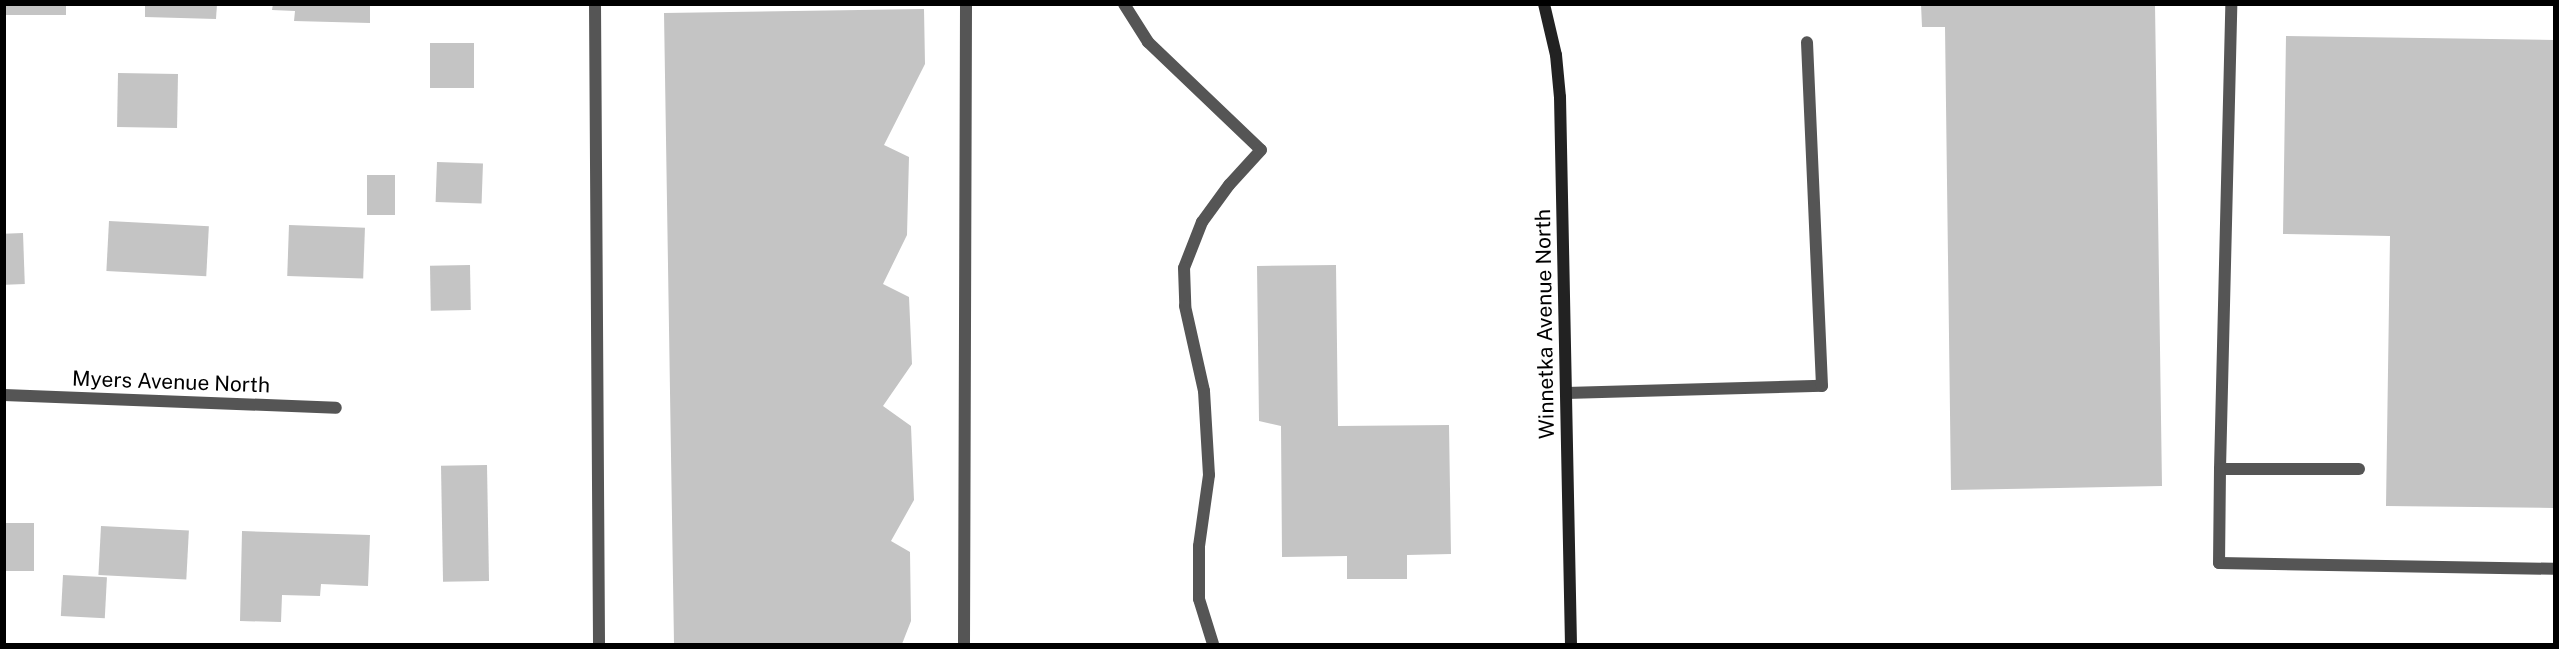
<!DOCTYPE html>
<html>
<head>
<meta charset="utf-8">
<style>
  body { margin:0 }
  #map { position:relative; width:2559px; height:649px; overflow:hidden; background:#fff; font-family:"Public Sans",sans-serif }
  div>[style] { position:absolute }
  .building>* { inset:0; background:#c4c4c4; transform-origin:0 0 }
  .lane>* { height:12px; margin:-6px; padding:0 6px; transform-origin:6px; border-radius:6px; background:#555 }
  .street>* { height:12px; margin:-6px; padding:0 6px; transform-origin:6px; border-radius:6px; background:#555 }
  .secondary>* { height:12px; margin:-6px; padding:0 6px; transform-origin:6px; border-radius:6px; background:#222 }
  span { translate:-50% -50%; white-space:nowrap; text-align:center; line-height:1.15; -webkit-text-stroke:5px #fff; paint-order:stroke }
  .street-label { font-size:21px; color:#000 }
  .frame { position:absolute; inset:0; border:6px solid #000; pointer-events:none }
</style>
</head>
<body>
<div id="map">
  <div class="building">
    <i style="left:4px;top:4px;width:62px;height:11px"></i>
    <i style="clip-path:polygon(145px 4px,217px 4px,216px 19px,145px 17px)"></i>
    <i style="clip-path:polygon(273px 4px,370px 4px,370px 23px,294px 21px,295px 11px,272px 10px)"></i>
    <i style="clip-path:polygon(1921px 4px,2155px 4px,2162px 486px,1951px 490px,1945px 27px,1922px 27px)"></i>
    <i style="clip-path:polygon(924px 9px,925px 64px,884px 145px,909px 157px,907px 235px,883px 284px,909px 297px,912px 364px,883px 406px,911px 426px,914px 500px,891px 541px,910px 552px,911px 621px,902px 644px,674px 644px,664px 13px)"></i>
    <i style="clip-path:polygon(2286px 36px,2554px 40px,2554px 508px,2386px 506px,2390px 236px,2283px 234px)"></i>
    <i style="left:430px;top:43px;width:44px;height:45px"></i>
    <i style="left:118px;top:73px;width:60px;height:54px;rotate:1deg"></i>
    <i style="left:437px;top:162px;width:46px;height:40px;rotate:2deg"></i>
    <i style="left:367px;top:175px;width:28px;height:40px"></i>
    <i style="left:109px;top:221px;width:100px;height:50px;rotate:3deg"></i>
    <i style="left:289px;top:225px;width:76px;height:51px;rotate:2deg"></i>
    <i style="left:23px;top:233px;width:51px;height:19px;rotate:88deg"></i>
    <i style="left:470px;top:265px;width:45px;height:40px;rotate:89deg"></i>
    <i style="clip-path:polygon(1336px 265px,1338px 426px,1449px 425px,1451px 554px,1407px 555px,1407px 579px,1347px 579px,1347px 556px,1282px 557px,1281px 426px,1259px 421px,1257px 266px)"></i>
    <i style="left:487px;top:465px;width:116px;height:46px;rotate:89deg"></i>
    <i style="left:4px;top:523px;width:30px;height:48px"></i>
    <i style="left:101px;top:526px;width:88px;height:49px;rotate:3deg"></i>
    <i style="clip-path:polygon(242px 531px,370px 535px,368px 586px,321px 584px,320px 596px,282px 595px,281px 622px,240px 621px)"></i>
    <i style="left:63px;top:575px;width:44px;height:41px;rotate:3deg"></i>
  </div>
  <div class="lane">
    <i style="left:595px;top:4px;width:640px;rotate:89.64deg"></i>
    <i style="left:1124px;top:4px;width:45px;rotate:57.7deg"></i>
    <i style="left:1148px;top:42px;width:156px;rotate:43.7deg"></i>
    <i style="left:1261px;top:150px;width:47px;rotate:132.4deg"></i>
    <i style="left:1229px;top:185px;width:46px;rotate:126.1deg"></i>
    <i style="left:1202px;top:222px;width:49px;rotate:111.4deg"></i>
    <i style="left:1184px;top:268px;width:38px;rotate:88deg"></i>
    <i style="left:1185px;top:306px;width:87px;rotate:77.4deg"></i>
    <i style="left:1204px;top:391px;width:84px;rotate:86.6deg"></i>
    <i style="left:1209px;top:475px;width:72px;rotate:98deg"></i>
    <i style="left:1199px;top:546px;width:53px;rotate:90deg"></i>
    <i style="left:1199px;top:599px;width:47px;rotate:72.7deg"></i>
    <i style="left:1566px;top:393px;width:256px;rotate:-1.6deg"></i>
    <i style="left:1822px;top:386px;width:344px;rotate:-92.5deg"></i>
    <i style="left:2220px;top:469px;width:465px;rotate:-88.6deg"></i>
    <i style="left:2359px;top:469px;width:139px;rotate:180deg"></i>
    <i style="left:2220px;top:469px;width:94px;rotate:90.6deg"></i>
    <i style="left:2219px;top:563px;width:335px;rotate:1deg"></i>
    <i style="left:964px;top:644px;width:640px;rotate:-89.82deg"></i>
  </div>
  <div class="street">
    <i style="left:4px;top:395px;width:332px;rotate:2.2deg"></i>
  </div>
  <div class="secondary">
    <i style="left:1544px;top:4px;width:52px;rotate:76.8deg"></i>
    <i style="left:1556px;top:55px;width:42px;rotate:84.6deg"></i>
    <i style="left:1560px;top:97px;width:547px;rotate:88.85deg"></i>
  </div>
  <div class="street-label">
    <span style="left:1545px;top:324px;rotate:-91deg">Winnetka Avenue North</span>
    <span style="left:171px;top:382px;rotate:2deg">Myers Avenue North</span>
  </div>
  <div class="frame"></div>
</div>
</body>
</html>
